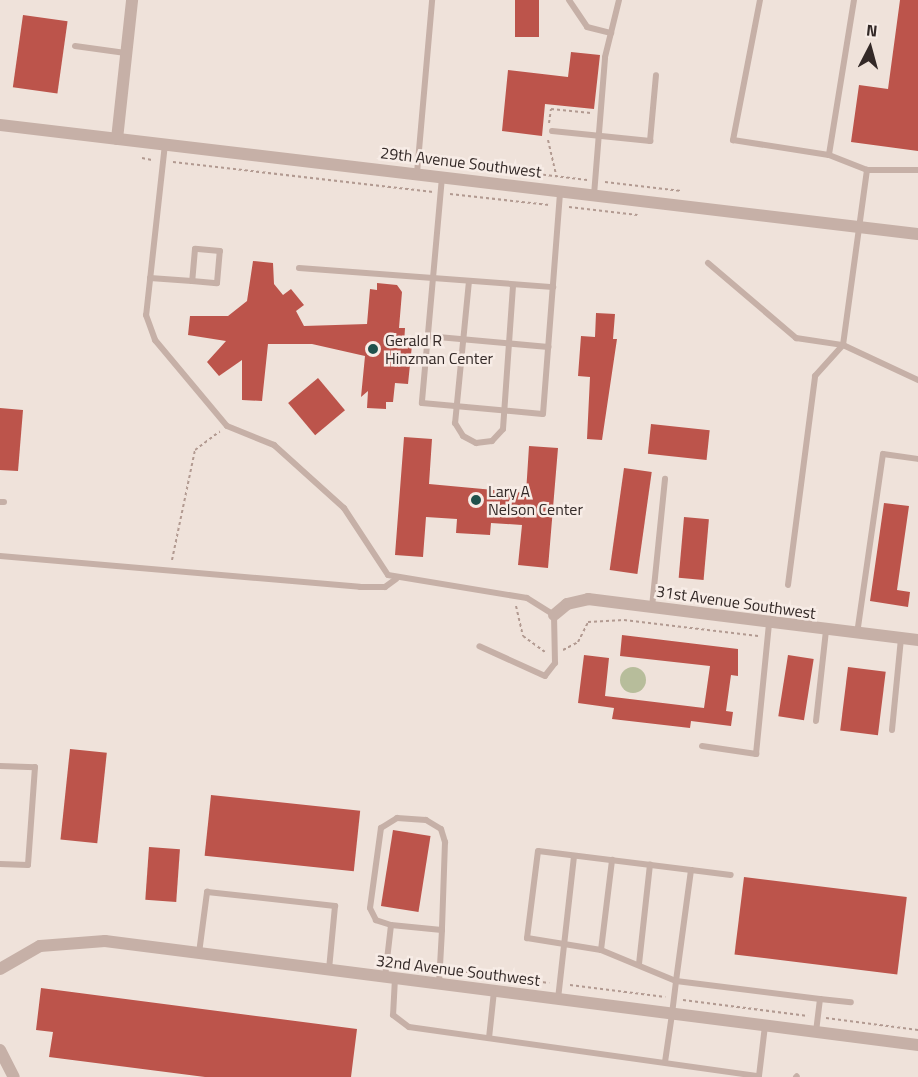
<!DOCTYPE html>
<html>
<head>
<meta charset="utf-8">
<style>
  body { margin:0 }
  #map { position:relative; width:918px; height:1077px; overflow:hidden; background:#efe2da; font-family:"Titillium Web",sans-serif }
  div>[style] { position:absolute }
  .green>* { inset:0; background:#b7bd9b }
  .round { border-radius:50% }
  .building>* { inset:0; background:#bc544b; transform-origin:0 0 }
  .path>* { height:2px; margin-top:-1px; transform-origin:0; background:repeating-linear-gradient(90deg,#b29a91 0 3px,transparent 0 6px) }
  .service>* { height:6px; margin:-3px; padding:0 3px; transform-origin:3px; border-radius:3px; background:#c6b0a7 }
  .minor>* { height:12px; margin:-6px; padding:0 6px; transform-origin:6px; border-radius:6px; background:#c6b0a7 }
  .dots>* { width:16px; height:16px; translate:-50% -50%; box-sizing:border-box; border:3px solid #f7ece6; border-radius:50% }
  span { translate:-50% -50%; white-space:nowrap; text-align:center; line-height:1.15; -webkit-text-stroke:5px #f7ece6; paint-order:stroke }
  .street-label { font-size:16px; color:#332927 }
  .poi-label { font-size:16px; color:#332927 }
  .left { translate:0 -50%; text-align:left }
  .north { position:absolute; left:840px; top:18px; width:60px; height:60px; -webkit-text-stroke:4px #f7ece6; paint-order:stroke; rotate:6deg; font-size:16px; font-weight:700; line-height:24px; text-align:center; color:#332927 }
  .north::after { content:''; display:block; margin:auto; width:21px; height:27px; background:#332927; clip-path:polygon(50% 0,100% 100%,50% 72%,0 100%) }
</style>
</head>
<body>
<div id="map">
  <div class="green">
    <i class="round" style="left:620px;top:667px;width:26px;height:26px"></i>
  </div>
  <div class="building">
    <i style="left:515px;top:0;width:24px;height:37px"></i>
    <i style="clip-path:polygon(900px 0,918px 0,918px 151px,851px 142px,859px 85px,888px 89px)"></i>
    <i style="left:23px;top:15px;width:45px;height:73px;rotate:8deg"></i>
    <i style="clip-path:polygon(571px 52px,600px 55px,594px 109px,545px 104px,542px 136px,502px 131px,508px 70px,568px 77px)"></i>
    <i style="clip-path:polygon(253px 261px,273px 263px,274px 284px,283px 295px,291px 289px,304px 305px,296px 311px,304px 326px,367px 324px,370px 289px,377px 290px,377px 283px,397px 285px,402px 292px,399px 328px,405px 328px,404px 344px,412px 345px,408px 384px,395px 383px,393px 402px,386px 402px,386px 409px,367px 408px,368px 391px,361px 397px,365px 356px,312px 344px,268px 344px,262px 401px,242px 400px,242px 360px,219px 376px,207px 362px,226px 341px,188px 335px,190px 316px,228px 316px,247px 301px)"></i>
    <i style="clip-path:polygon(596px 313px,615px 314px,613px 339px,617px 339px,602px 440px,587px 439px,590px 377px,578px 376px,581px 336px,595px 337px)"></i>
    <i style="left:318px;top:378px;width:42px;height:39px;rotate:50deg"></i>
    <i style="clip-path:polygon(0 408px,23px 410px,18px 471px,0 470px)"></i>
    <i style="left:651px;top:424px;width:59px;height:30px;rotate:6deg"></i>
    <i style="clip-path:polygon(404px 437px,432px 439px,429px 484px,526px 493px,529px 446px,558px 448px,548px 568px,518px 565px,522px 525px,491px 523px,490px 535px,456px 533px,457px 519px,426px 517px,423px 557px,395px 555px)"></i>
    <i style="left:624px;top:468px;width:28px;height:103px;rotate:8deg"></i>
    <i style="clip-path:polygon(884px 503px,909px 506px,897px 590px,910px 592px,908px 607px,870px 601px)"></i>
    <i style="left:684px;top:517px;width:25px;height:61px;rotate:5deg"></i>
    <i style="clip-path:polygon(622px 635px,738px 649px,738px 676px,731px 675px,726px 711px,733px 712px,731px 726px,691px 721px,690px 728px,612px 719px,614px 708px,578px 703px,584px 655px,609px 658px,605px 696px,704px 708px,710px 666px,620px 656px)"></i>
    <i style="left:788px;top:655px;width:26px;height:62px;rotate:9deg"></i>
    <i style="left:848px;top:667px;width:38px;height:64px;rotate:7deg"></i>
    <i style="left:70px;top:749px;width:37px;height:91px;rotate:6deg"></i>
    <i style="left:211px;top:795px;width:150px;height:61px;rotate:6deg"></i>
    <i style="left:393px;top:830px;width:38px;height:77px;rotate:9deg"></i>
    <i style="left:149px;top:847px;width:31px;height:53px;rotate:4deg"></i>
    <i style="left:744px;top:877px;width:164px;height:78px;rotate:7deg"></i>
    <i style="clip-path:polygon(41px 988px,357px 1029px,351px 1077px,205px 1077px,49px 1057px,53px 1032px,36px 1030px)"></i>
  </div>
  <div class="path">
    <i style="left:549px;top:123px;width:14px;rotate:-82deg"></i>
    <i style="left:551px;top:109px;width:40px;rotate:5.7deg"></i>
    <i style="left:548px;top:140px;width:37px;rotate:77deg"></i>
    <i style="left:142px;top:158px;width:10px;rotate:11deg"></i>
    <i style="left:173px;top:162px;width:262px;rotate:6.6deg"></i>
    <i style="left:495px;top:169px;width:93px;rotate:6.8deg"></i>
    <i style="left:605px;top:182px;width:77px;rotate:6.8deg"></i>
    <i style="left:450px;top:194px;width:100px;rotate:6.3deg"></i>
    <i style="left:569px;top:207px;width:69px;rotate:6.6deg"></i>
    <i style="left:172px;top:560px;width:112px;rotate:-78.2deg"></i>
    <i style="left:195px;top:450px;width:31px;rotate:-37deg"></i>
    <i style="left:516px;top:606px;width:31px;rotate:77deg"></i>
    <i style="left:523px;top:636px;width:27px;rotate:36deg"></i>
    <i style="left:563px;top:650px;width:17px;rotate:-28deg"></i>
    <i style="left:578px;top:642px;width:22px;rotate:-63deg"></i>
    <i style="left:588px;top:622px;width:36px;rotate:-3deg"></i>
    <i style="left:624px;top:620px;width:135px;rotate:6.8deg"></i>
    <i style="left:448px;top:970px;width:102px;rotate:7.3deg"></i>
    <i style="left:570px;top:985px;width:96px;rotate:7.2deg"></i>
    <i style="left:683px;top:1000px;width:126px;rotate:7.3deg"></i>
    <i style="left:826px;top:1018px;width:93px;rotate:7.4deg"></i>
  </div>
  <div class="service">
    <i style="left:569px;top:0;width:32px;rotate:56deg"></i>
    <i style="left:587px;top:27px;width:25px;rotate:14deg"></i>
    <i style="left:760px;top:0;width:143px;rotate:100.9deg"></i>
    <i style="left:733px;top:140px;width:97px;rotate:8.9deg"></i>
    <i style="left:854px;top:0;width:157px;rotate:99.2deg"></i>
    <i style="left:829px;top:155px;width:41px;rotate:21.5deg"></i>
    <i style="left:867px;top:170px;width:51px"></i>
    <i style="left:75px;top:46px;width:51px;rotate:7.8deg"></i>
    <i style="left:552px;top:131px;width:99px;rotate:5.8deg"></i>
    <i style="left:650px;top:141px;width:66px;rotate:-84.8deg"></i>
    <i style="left:165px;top:144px;width:172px;rotate:96.3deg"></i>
    <i style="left:146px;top:315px;width:27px;rotate:70deg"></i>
    <i style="left:155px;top:340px;width:112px;rotate:50.1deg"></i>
    <i style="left:227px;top:426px;width:51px;rotate:22deg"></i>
    <i style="left:274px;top:445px;width:94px;rotate:42deg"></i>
    <i style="left:344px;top:508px;width:80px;rotate:56.7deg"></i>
    <i style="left:388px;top:575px;width:141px;rotate:9.4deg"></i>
    <i style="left:527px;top:598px;width:32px;rotate:32deg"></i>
    <i style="left:554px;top:615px;width:48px;rotate:88.8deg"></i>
    <i style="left:555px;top:663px;width:16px;rotate:128deg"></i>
    <i style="left:545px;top:676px;width:72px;rotate:-155.6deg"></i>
    <i style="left:417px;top:173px;width:174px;rotate:-85deg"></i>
    <i style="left:442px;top:177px;width:227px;rotate:95.1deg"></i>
    <i style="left:422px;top:403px;width:121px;rotate:5.2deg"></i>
    <i style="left:543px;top:414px;width:223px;rotate:-85.6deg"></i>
    <i style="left:594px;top:195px;width:138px;rotate:-85.4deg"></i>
    <i style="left:605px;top:57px;width:59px;rotate:-76.2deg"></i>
    <i style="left:708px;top:263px;width:116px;rotate:40.4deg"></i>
    <i style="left:796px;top:338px;width:48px;rotate:8.5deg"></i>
    <i style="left:843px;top:345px;width:83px;rotate:25deg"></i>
    <i style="left:299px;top:268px;width:255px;rotate:4.3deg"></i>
    <i style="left:150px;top:278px;width:42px;rotate:4.1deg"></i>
    <i style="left:192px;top:281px;width:25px;rotate:5deg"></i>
    <i style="left:217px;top:283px;width:32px;rotate:-85deg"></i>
    <i style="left:220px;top:251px;width:25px;rotate:-175deg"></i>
    <i style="left:195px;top:249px;width:32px;rotate:95deg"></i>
    <i style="left:469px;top:281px;width:143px;rotate:95.6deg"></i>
    <i style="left:455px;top:423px;width:15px;rotate:58deg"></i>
    <i style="left:463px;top:436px;width:15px;rotate:28deg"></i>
    <i style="left:476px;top:443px;width:16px;rotate:-7deg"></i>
    <i style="left:492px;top:441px;width:16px;rotate:-47deg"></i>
    <i style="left:503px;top:429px;width:144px;rotate:-86deg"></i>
    <i style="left:427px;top:336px;width:122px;rotate:5.2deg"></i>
    <i style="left:0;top:502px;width:4px"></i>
    <i style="left:0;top:556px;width:361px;rotate:4.9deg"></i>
    <i style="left:360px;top:587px;width:25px"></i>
    <i style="left:385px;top:587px;width:14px;rotate:-36deg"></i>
    <i style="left:788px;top:585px;width:211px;rotate:-82.6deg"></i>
    <i style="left:815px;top:376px;width:42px;rotate:-47.9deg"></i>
    <i style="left:843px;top:345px;width:177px;rotate:-82.2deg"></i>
    <i style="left:652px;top:607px;width:129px;rotate:-84.2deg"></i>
    <i style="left:857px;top:634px;width:182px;rotate:-81.8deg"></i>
    <i style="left:883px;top:454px;width:35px;rotate:8deg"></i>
    <i style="left:816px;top:721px;width:91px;rotate:-83.7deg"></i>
    <i style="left:892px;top:730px;width:92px;rotate:-84.4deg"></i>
    <i style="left:702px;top:746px;width:55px;rotate:8.4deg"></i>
    <i style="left:756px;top:754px;width:131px;rotate:-84.3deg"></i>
    <i style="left:0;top:766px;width:35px;rotate:2deg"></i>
    <i style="left:35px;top:767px;width:98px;rotate:94.1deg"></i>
    <i style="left:28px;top:865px;width:28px;rotate:-178deg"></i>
    <i style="left:691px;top:870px;width:40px;rotate:7.1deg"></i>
    <i style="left:391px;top:925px;width:16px;rotate:-162deg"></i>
    <i style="left:376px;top:920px;width:13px;rotate:-117deg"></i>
    <i style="left:370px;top:908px;width:81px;rotate:-82.2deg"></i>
    <i style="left:381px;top:828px;width:19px;rotate:-32deg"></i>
    <i style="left:397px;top:818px;width:29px;rotate:4deg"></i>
    <i style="left:426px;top:820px;width:17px;rotate:31deg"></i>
    <i style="left:441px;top:829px;width:14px;rotate:73deg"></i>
    <i style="left:445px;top:842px;width:88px;rotate:92deg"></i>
    <i style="left:601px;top:950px;width:91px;rotate:-83deg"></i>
    <i style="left:199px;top:953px;width:62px;rotate:-82.5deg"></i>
    <i style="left:207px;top:892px;width:129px;rotate:6.2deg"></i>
    <i style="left:335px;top:906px;width:64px;rotate:95.4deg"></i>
    <i style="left:639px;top:964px;width:100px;rotate:-83.7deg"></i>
    <i style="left:385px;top:977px;width:52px;rotate:-83.4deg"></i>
    <i style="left:391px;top:925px;width:51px;rotate:5.6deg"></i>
    <i style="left:442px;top:930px;width:54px;rotate:93.2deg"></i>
    <i style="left:395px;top:978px;width:37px;rotate:93deg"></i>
    <i style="left:393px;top:1015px;width:20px;rotate:37deg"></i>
    <i style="left:409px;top:1027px;width:353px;rotate:8deg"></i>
    <i style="left:759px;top:1076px;width:50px;rotate:-83.2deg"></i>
    <i style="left:558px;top:999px;width:144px;rotate:-83.6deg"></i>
    <i style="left:820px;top:999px;width:31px;rotate:6deg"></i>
    <i style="left:489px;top:1038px;width:47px;rotate:-83.9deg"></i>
    <i style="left:665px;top:1062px;width:49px;rotate:-81.7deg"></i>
    <i style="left:672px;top:1014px;width:33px;rotate:-83deg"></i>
    <i style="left:676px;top:981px;width:112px;rotate:-82.3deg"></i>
    <i style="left:691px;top:870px;width:154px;rotate:-172.9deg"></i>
    <i style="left:538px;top:851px;width:88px;rotate:97.2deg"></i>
    <i style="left:527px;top:938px;width:75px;rotate:9.2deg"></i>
    <i style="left:601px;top:950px;width:81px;rotate:22.5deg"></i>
    <i style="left:676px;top:981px;width:145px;rotate:7.1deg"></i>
    <i style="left:820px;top:999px;width:32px;rotate:97deg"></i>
    <i style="left:796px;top:1077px;width:1px;rotate:-45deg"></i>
  </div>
  <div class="minor">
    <i style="left:0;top:125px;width:924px;rotate:6.77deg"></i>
    <i style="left:117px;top:139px;width:140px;rotate:-83.8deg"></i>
    <i style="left:554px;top:615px;width:17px;rotate:-40deg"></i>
    <i style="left:567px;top:604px;width:22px;rotate:-13deg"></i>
    <i style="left:588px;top:599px;width:333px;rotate:7.1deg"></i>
    <i style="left:0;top:969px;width:46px;rotate:-29.9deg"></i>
    <i style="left:40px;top:946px;width:65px;rotate:-4.4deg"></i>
    <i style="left:105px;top:941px;width:820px;rotate:7.29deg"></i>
    <i style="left:0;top:1050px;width:30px;rotate:63deg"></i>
  </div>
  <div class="dots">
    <i style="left:373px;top:349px;background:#20514c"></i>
    <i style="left:476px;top:500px;background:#20514c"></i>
  </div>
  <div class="street-label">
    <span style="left:461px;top:162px;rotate:7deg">29th Avenue Southwest</span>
    <span style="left:736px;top:602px;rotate:8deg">31st Avenue Southwest</span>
    <span style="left:458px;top:970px;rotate:7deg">32nd Avenue Southwest</span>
  </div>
  <div class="poi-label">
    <span class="left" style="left:385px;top:349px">Gerald R<br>Hinzman Center</span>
    <span class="left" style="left:488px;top:500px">Lary A<br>Nelson Center</span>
  </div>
  <div class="north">N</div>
</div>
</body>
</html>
